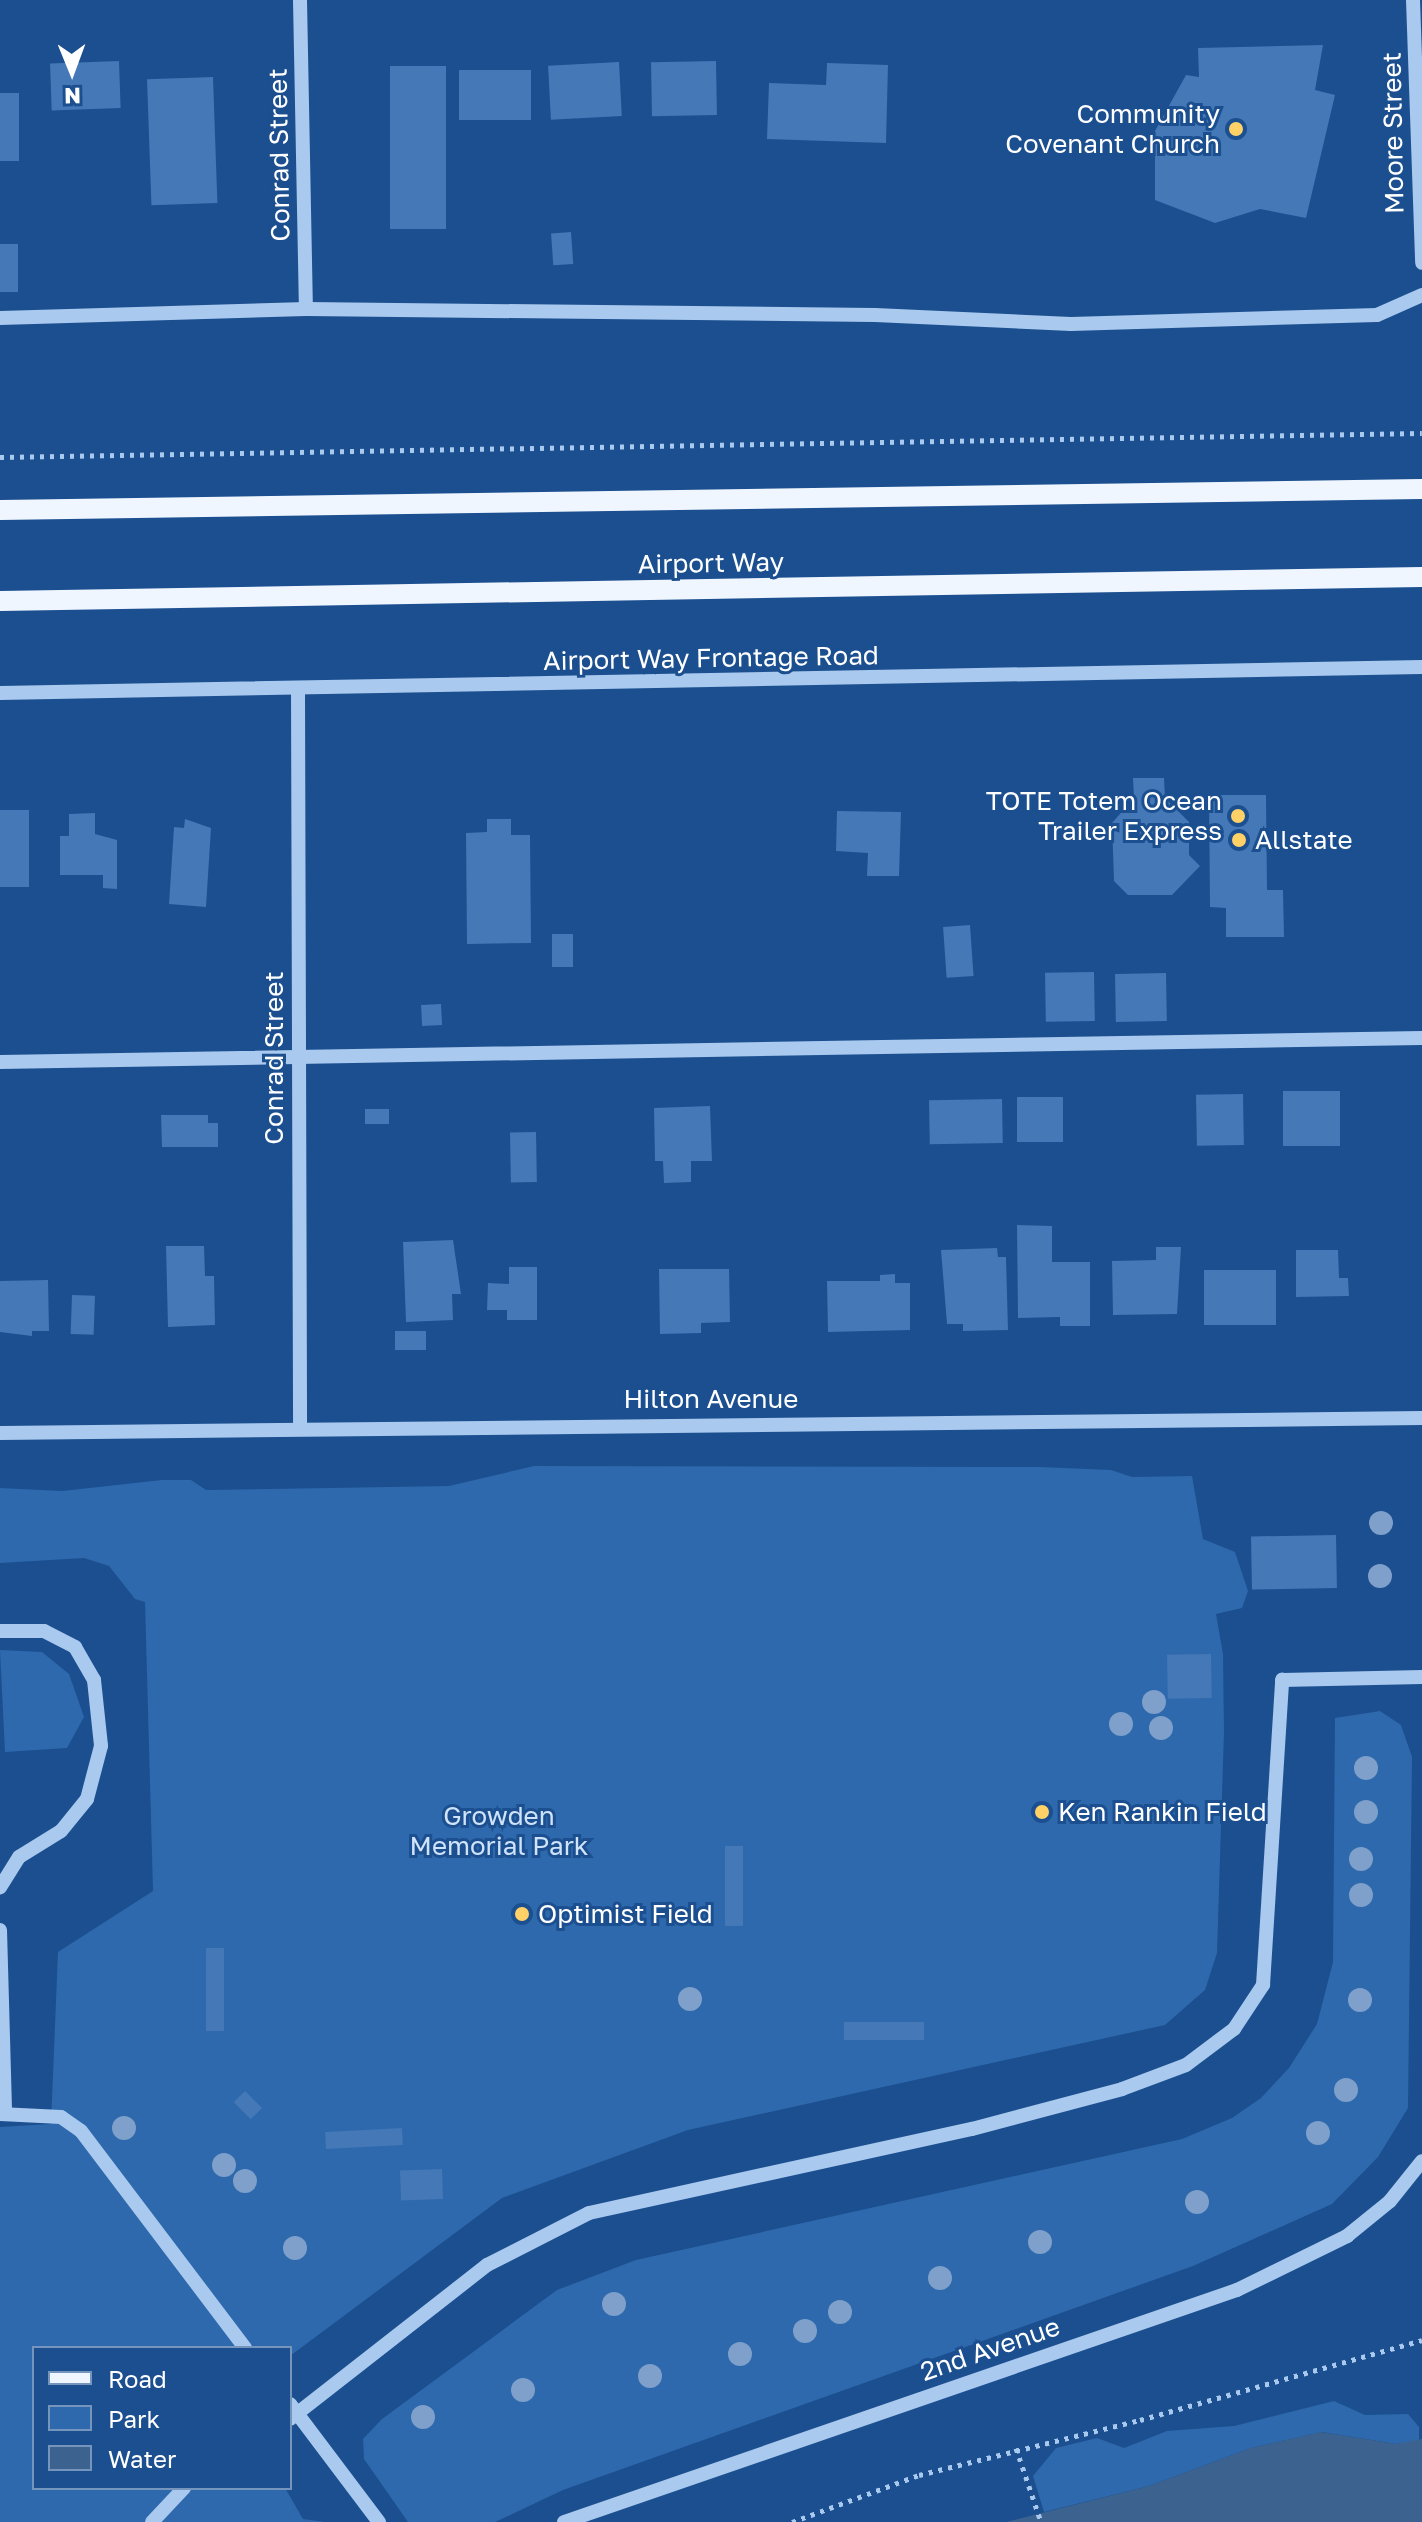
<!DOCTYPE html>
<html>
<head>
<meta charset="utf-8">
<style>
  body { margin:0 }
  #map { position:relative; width:1422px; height:2522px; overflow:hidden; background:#1b4f8f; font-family:"Golos Text",sans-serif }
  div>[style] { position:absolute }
  .green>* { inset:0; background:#2e69ad }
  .water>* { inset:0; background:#3c6290 }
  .building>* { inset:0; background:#4478b7; transform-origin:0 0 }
  .path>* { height:5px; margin-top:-2.5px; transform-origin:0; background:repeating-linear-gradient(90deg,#a9c9ee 0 4px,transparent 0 10px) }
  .minor>* { height:14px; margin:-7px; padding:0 7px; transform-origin:7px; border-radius:7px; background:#a9c9ee }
  .major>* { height:20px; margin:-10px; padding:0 10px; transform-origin:10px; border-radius:10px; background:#f0f6ff }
  .trees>* { width:24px; height:24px; margin:-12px; border-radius:50%; background:#7ea0ca }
  .dots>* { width:22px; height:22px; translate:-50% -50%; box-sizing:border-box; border:4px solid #1b4f8f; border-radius:50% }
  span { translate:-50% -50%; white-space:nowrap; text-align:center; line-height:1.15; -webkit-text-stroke:6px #1b4f8f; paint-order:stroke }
  .poi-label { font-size:26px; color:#fff }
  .right { translate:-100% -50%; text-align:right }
  .left { translate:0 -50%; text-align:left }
  .street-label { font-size:26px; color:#fff }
  .park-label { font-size:26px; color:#cfe3fa }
  .legend { position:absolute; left:32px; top:2346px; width:260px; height:144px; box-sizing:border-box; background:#1b4f8f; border:2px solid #7695bc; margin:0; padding:10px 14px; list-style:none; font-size:24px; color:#fff }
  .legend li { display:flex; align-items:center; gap:16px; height:40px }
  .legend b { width:40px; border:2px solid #7695bc }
  .north { position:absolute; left:32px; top:32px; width:80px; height:80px; -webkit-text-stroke:6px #1b4f8f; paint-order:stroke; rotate:179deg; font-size:22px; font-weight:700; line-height:32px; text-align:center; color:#fff }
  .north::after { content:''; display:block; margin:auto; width:28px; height:36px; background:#fff; clip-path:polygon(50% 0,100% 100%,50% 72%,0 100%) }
</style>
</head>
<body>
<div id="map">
  <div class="green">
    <i style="clip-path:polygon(534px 1466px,1040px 1467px,1111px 1470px,1132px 1477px,1192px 1476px,1203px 1539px,1235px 1552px,1248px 1591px,1242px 1608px,1216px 1614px,1223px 1654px,1224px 1732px,1217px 1953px,1205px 1990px,1165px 2025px,688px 2130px,502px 2198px,290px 2356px,290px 2348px,34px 2348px,34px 2488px,285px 2488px,303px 2519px,325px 2522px,0 2522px,0 2127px,51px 2124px,58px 1952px,153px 1891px,145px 1602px,135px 1599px,109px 1566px,84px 1558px,0 1563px,0 1488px,62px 1491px,162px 1480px,191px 1480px,206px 1490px,449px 1486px)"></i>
    <i style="clip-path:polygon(0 1650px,42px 1652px,69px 1674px,84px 1717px,67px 1748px,5px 1752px)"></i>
    <i style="clip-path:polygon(1380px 1711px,1401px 1725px,1412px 1757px,1408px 2108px,1378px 2157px,1332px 2204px,1193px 2266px,563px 2490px,495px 2522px,408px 2522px,364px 2459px,363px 2439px,382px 2419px,557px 2290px,636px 2260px,1182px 2139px,1232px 2118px,1261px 2098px,1289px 2068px,1317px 2024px,1333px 1962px,1335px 1718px)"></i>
    <i style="clip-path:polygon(1334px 2401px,1365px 2415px,1408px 2414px,1419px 2427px,1419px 2441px,1396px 2444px,1322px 2432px,1251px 2448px,1149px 2486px,1044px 2512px,1033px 2476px,1056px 2448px,1097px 2438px,1124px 2448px,1167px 2431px,1234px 2426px)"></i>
  </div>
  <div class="water">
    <i style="clip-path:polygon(1321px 2432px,1396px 2444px,1422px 2439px,1422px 2522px,1006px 2522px,1149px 2486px,1251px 2448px)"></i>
  </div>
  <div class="building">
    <i style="clip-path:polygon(1323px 45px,1315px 90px,1335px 95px,1306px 218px,1260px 209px,1215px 223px,1155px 200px,1155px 131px,1186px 75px,1199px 77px,1198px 48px)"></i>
    <i style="left:119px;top:61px;width:47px;height:69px;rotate:88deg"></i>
    <i style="left:716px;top:61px;width:54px;height:65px;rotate:89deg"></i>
    <i style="left:619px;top:62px;width:54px;height:71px;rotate:87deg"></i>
    <i style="clip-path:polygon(827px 63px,888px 65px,886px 143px,767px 139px,769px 83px,826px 85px)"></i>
    <i style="left:390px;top:66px;width:56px;height:163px"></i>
    <i style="left:531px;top:70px;width:50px;height:72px;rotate:90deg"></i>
    <i style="left:213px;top:77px;width:126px;height:66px;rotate:88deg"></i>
    <i style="left:0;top:93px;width:19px;height:68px"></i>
    <i style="left:571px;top:232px;width:32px;height:20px;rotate:86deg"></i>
    <i style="left:0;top:244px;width:18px;height:48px"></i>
    <i style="clip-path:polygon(1133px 778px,1164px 778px,1165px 798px,1189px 822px,1189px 855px,1200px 866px,1172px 895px,1128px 895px,1114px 881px,1112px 823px,1134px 798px)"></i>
    <i style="clip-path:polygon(1209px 795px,1266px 795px,1267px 890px,1283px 890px,1284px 937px,1226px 937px,1226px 908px,1210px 907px)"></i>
    <i style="left:0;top:810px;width:29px;height:77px"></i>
    <i style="clip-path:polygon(837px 811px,901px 812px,899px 876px,867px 876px,868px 853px,836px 851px)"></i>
    <i style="clip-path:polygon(95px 813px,95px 834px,117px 840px,117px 889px,103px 888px,103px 875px,60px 875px,60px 836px,69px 836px,69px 814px)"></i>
    <i style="clip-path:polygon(185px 819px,211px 828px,206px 907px,169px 904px,174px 827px,184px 828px)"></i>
    <i style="clip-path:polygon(487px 819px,511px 819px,511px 835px,530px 835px,531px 943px,467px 944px,466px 833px,487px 832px)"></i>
    <i style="left:970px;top:925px;width:51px;height:27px;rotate:86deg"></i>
    <i style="left:552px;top:934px;width:21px;height:33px"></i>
    <i style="left:1094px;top:972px;width:49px;height:49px;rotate:89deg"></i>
    <i style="left:1166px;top:973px;width:48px;height:51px;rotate:89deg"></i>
    <i style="left:441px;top:1004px;width:21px;height:20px;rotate:87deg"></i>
    <i style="left:1283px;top:1091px;width:57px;height:55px"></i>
    <i style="left:1243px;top:1094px;width:51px;height:47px;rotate:89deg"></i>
    <i style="left:1017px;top:1097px;width:46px;height:45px"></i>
    <i style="left:1002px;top:1099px;width:44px;height:73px;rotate:89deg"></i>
    <i style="clip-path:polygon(710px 1106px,712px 1161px,691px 1161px,691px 1182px,664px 1183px,663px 1161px,655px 1161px,654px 1108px)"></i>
    <i style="left:389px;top:1109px;width:15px;height:24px;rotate:90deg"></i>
    <i style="clip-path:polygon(161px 1115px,208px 1115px,208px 1123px,218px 1123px,218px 1147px,162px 1147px)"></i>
    <i style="left:536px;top:1132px;width:50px;height:26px;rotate:89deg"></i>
    <i style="clip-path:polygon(1017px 1225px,1052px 1226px,1052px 1262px,1090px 1262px,1090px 1326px,1060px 1326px,1060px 1317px,1018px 1318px)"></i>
    <i style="clip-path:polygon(453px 1240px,461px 1294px,452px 1294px,453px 1320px,406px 1322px,403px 1242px)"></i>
    <i style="clip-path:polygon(166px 1246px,204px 1246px,205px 1276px,214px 1276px,215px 1325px,168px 1327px)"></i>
    <i style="clip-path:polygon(1156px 1247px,1181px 1247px,1177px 1314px,1113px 1315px,1112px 1261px,1156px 1260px)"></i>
    <i style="clip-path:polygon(997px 1248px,998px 1257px,1006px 1257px,1008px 1330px,963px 1331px,963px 1324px,947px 1324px,941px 1250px)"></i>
    <i style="clip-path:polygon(1296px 1250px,1338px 1250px,1339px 1278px,1348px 1278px,1349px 1296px,1296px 1297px)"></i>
    <i style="clip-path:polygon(509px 1267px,537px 1267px,537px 1320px,507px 1320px,507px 1310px,487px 1310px,488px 1283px,509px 1284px)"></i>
    <i style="clip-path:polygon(659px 1269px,729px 1269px,730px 1322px,701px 1323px,701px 1333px,660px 1334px)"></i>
    <i style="left:1204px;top:1270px;width:72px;height:55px"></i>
    <i style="clip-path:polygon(895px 1274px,895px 1283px,910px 1283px,910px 1330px,828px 1332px,827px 1281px,880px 1281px,880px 1275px)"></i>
    <i style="clip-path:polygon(48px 1280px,49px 1331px,32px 1331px,32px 1336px,0 1332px,0 1281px)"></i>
    <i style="left:72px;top:1295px;width:23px;height:39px;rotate:2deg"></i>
    <i style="left:395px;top:1331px;width:31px;height:19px"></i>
    <i style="left:1336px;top:1535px;width:53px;height:85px;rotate:89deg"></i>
    <i style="left:1211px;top:1654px;width:44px;height:44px;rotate:89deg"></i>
    <i style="left:725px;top:1846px;width:18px;height:80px"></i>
    <i style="left:206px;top:1948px;width:18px;height:83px"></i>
    <i style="left:844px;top:2022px;width:80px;height:18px"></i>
    <i style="left:245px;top:2091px;width:24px;height:16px;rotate:45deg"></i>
    <i style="left:402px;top:2128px;width:17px;height:77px;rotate:87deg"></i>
    <i style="left:442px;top:2169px;width:30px;height:42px;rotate:88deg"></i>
  </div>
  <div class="path">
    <i style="left:0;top:457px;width:1422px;rotate:-0.97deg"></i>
    <i style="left:1016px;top:2448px;width:78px;rotate:71.3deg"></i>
    <i style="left:792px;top:2522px;width:135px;rotate:-20.3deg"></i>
    <i style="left:919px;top:2475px;width:228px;rotate:-14deg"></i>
    <i style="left:1140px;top:2420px;width:293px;rotate:-15.8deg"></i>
  </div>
  <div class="minor">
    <i style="left:300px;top:0;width:309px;rotate:88.9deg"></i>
    <i style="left:1413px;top:0;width:263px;rotate:88deg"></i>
    <i style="left:0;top:318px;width:306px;rotate:-1.7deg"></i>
    <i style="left:306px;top:309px;width:569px;rotate:0.6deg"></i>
    <i style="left:875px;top:315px;width:196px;rotate:2.6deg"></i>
    <i style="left:1071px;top:324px;width:306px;rotate:-1.7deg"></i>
    <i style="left:1377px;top:315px;width:49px;rotate:-24deg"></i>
    <i style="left:298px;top:690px;width:736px;rotate:89.84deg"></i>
    <i style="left:0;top:693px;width:1422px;rotate:-1.05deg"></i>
    <i style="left:0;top:1062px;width:1422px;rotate:-0.97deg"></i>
    <i style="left:0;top:1433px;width:1422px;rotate:-0.6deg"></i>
    <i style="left:0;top:1631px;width:44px"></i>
    <i style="left:44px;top:1631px;width:35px;rotate:27deg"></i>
    <i style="left:75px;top:1647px;width:38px;rotate:60deg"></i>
    <i style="left:94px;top:1680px;width:66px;rotate:83.9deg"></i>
    <i style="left:101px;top:1746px;width:55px;rotate:104.8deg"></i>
    <i style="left:87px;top:1799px;width:41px;rotate:129.1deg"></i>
    <i style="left:61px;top:1831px;width:49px;rotate:148.2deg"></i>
    <i style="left:19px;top:1857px;width:36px;rotate:122deg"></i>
    <i style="left:0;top:1930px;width:183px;rotate:88.4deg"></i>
    <i style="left:0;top:2114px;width:61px;rotate:2.8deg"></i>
    <i style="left:61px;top:2117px;width:24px;rotate:35deg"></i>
    <i style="left:81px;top:2131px;width:272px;rotate:52.9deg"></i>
    <i style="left:290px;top:2404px;width:148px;rotate:53deg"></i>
    <i style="left:290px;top:2419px;width:250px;rotate:-38deg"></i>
    <i style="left:487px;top:2265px;width:114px;rotate:-27deg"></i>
    <i style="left:589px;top:2213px;width:392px;rotate:-12.4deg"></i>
    <i style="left:972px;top:2129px;width:155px;rotate:-14.9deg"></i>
    <i style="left:1122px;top:2089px;width:68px;rotate:-20.6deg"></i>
    <i style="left:1186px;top:2065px;width:60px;rotate:-36.9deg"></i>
    <i style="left:1234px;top:2029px;width:53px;rotate:-56.6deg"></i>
    <i style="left:1263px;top:1985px;width:306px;rotate:-86.4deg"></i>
    <i style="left:1282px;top:1680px;width:140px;rotate:-1.2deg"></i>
    <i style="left:152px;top:2522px;width:47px;rotate:-46.7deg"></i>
    <i style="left:564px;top:2522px;width:712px;rotate:-19.02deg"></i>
    <i style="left:1237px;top:2290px;width:123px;rotate:-26.1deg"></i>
    <i style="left:1347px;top:2236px;width:55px;rotate:-39.1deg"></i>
    <i style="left:1390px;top:2201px;width:51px;rotate:-51.3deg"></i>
  </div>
  <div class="major">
    <i style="left:0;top:510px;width:1422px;rotate:-0.85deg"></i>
    <i style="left:0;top:601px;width:1422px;rotate:-0.97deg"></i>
  </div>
  <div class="trees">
    <i style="left:1381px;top:1523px"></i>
    <i style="left:1380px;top:1576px"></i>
    <i style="left:1154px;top:1702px"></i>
    <i style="left:1121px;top:1724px"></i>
    <i style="left:1161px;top:1728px"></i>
    <i style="left:1366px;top:1768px"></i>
    <i style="left:1366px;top:1812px"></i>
    <i style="left:1361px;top:1859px"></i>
    <i style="left:1361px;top:1895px"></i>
    <i style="left:690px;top:1999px"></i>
    <i style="left:1360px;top:2000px"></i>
    <i style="left:1346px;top:2090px"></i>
    <i style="left:124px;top:2128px"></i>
    <i style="left:1318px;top:2133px"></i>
    <i style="left:224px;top:2165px"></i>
    <i style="left:245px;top:2181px"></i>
    <i style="left:1197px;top:2202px"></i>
    <i style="left:1040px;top:2242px"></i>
    <i style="left:295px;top:2248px"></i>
    <i style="left:940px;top:2278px"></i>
    <i style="left:614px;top:2304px"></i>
    <i style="left:840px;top:2312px"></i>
    <i style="left:805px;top:2331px"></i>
    <i style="left:740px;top:2354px"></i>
    <i style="left:650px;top:2376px"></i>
    <i style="left:523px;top:2390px"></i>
    <i style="left:423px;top:2417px"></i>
  </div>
  <div class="dots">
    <i style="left:1236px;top:129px;background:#ffd166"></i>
    <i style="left:1238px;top:816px;background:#ffd166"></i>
    <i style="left:1239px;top:840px;background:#ffd166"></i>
    <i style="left:1042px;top:1812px;background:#ffd166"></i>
    <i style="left:522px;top:1914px;background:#ffd166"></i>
  </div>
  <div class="poi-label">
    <span class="right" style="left:1220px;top:129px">Community<br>Covenant Church</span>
    <span class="right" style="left:1222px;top:816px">TOTE Totem Ocean<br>Trailer Express</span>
    <span class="left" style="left:1255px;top:840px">Allstate</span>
    <span class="left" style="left:1058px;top:1812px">Ken Rankin Field</span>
    <span class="left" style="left:538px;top:1914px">Optimist Field</span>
  </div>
  <div class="street-label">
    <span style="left:1393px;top:133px;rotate:-91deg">Moore Street</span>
    <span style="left:279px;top:155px;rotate:-91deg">Conrad Street</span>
    <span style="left:711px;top:563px;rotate:-1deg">Airport Way</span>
    <span style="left:711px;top:658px;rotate:-1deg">Airport Way Frontage Road</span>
    <span style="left:274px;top:1058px;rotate:-90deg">Conrad Street</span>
    <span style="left:711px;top:1399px">Hilton Avenue</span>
    <span style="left:990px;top:2349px;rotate:-19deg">2nd Avenue</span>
  </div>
  <div class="park-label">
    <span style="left:499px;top:1831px">Growden<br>Memorial Park</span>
  </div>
  <ul class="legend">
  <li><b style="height:10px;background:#f0f6ff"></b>Road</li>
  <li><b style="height:22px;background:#2e69ad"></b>Park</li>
  <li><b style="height:22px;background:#3c6290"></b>Water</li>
  </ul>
  <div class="north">N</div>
</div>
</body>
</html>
